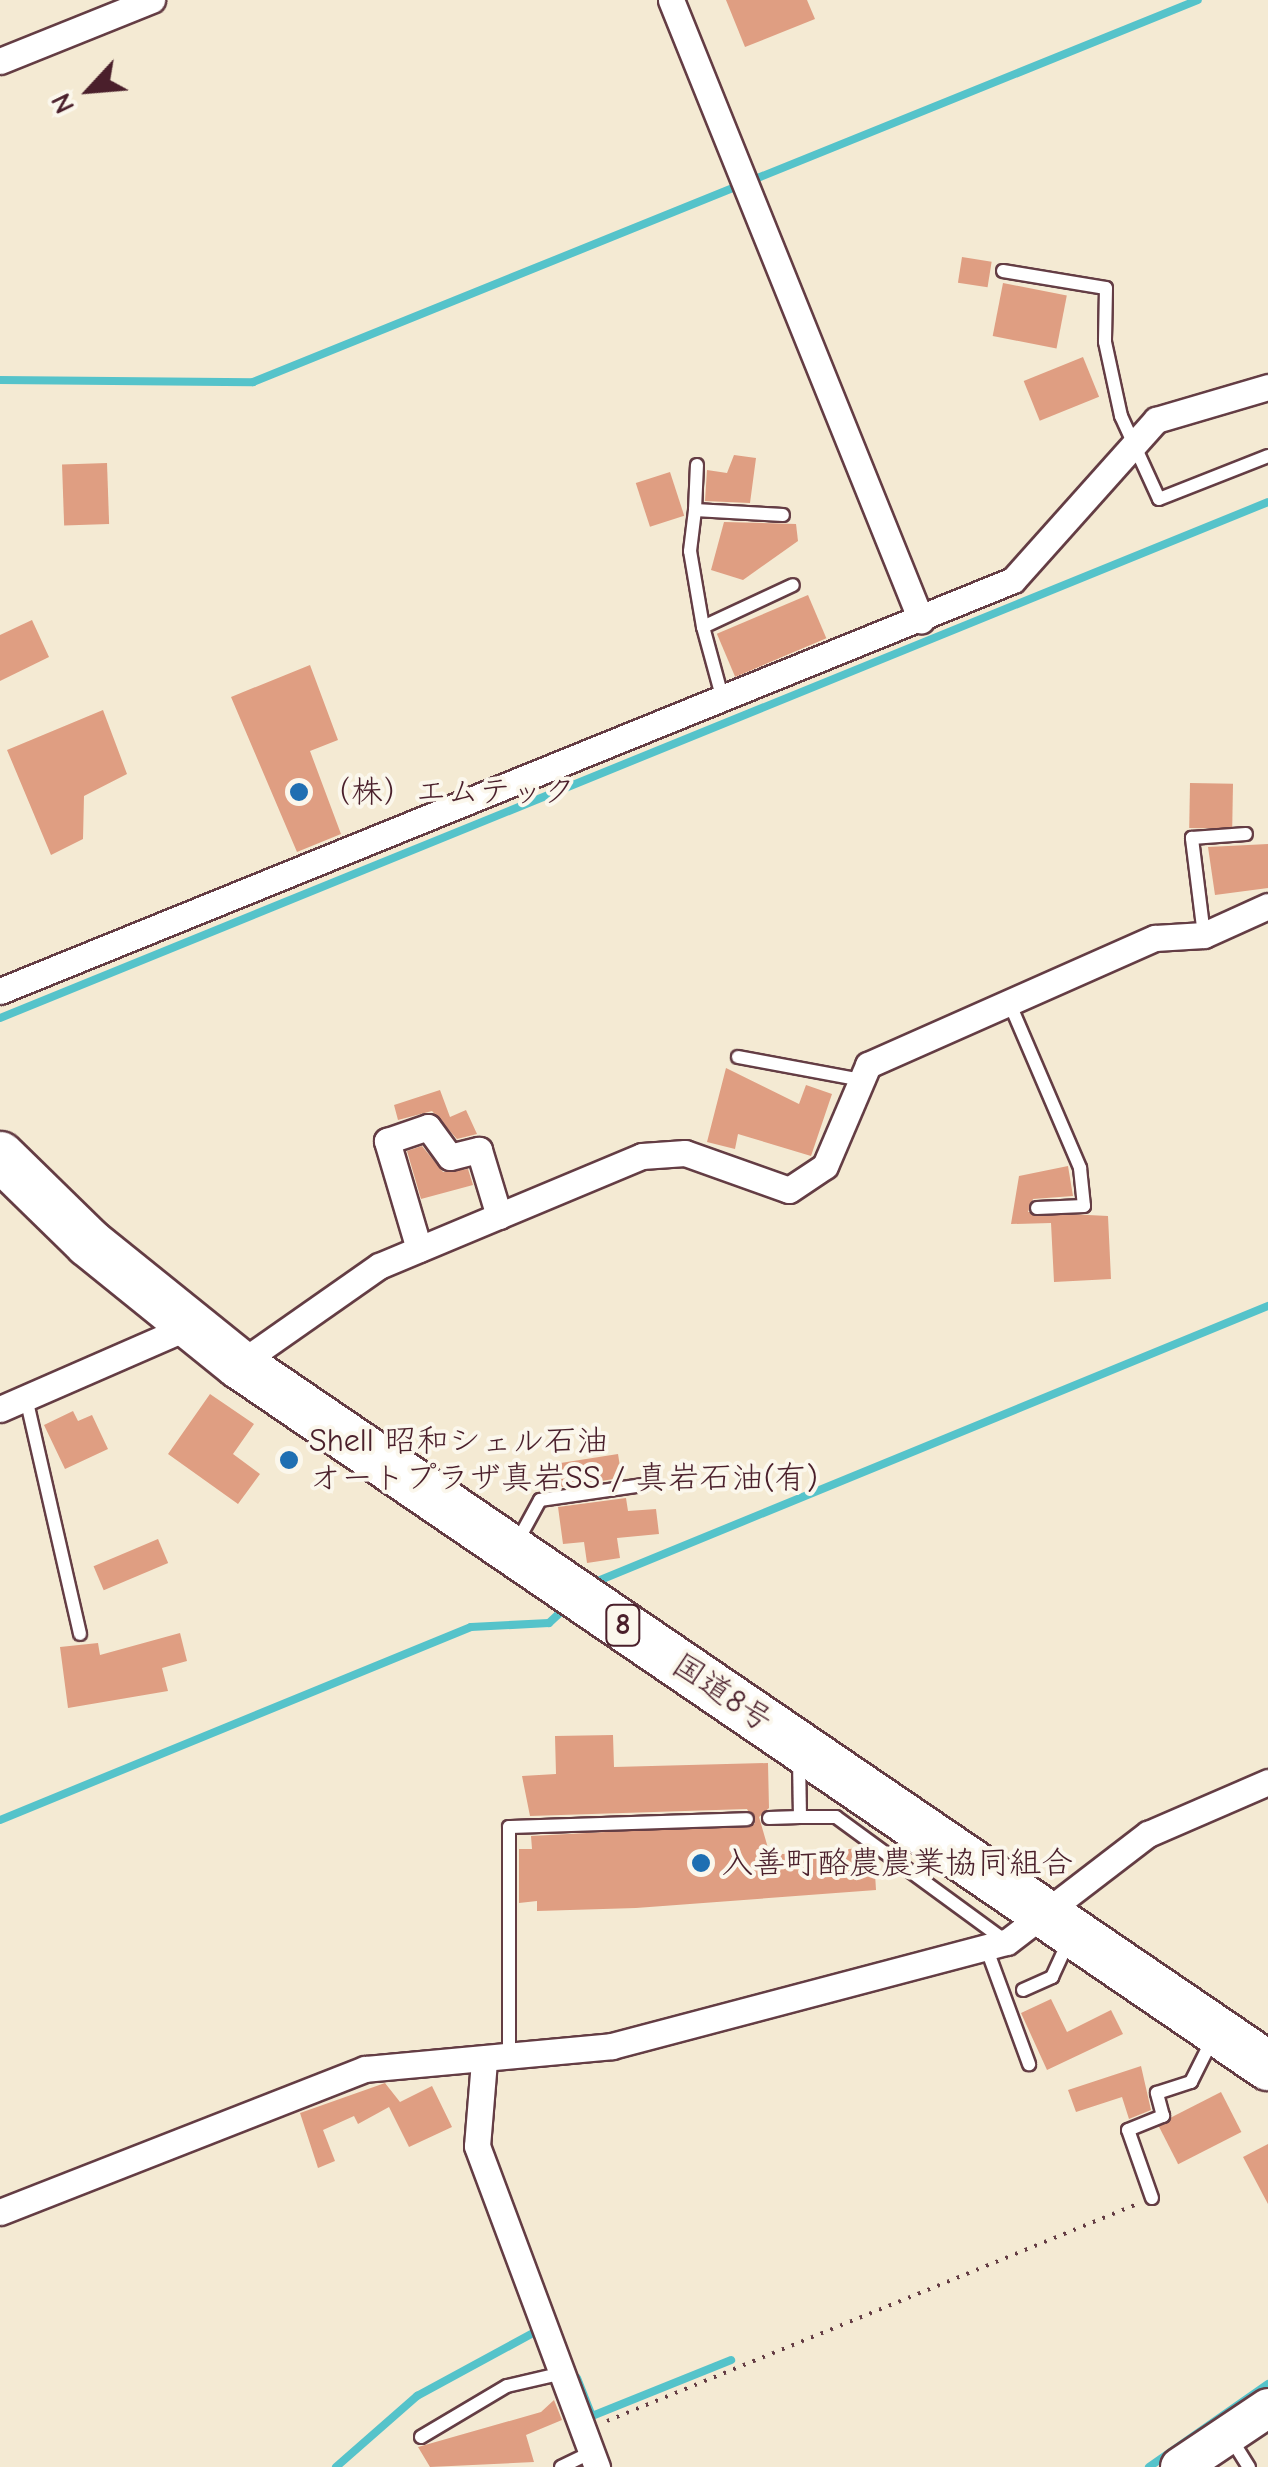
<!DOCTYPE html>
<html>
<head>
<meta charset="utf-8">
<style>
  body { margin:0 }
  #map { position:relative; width:1268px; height:2467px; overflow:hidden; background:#f4ead3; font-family:"Comic Neue","Klee One",sans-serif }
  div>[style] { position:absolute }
  .stream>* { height:8px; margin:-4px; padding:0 4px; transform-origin:4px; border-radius:4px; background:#55c3ca }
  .building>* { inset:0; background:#df9e82; transform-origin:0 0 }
  .path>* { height:4px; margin-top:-2px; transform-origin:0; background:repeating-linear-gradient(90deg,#643d44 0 2.5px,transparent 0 10.5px) }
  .roads { filter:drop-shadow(2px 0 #643d44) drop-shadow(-2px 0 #643d44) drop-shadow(0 2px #643d44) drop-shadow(0 -2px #643d44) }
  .lane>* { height:12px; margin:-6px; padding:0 6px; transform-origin:6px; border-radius:6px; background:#fff }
  .street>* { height:25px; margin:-12.5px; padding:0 12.5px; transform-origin:12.5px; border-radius:12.5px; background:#fff }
  .secondary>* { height:38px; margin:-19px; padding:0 19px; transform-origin:19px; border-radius:19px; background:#fff }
  .highway>* { height:48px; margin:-24px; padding:0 24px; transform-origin:24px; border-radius:24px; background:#fff }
  .dots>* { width:28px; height:28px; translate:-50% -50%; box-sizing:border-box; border:5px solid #fbf7ec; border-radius:50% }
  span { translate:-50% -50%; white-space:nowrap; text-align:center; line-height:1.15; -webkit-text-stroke:8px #fbf7ec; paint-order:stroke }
  .shield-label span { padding:2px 8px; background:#fbf7ec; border:2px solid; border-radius:8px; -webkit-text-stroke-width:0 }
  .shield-label { font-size:30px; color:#4a1f2b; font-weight:700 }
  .poi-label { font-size:32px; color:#4a1f2b }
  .left { translate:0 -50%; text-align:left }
  .street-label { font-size:32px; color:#4a1f2b }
  .north { position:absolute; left:40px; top:40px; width:100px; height:100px; -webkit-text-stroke:8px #fbf7ec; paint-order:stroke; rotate:244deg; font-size:28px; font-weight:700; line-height:40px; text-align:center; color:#4a1f2b }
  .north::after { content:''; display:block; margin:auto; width:35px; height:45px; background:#4a1f2b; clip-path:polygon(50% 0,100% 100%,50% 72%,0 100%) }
</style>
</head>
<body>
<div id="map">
  <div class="stream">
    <i style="left:0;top:380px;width:253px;rotate:0.5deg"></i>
    <i style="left:253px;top:382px;width:1019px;rotate:-22.01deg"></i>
    <i style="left:0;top:1018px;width:1369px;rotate:-22.14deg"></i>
    <i style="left:588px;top:1585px;width:735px;rotate:-22.31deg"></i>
    <i style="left:0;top:1820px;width:509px;rotate:-22.28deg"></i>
    <i style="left:471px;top:1627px;width:78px;rotate:-2.9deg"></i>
    <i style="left:549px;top:1623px;width:26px;rotate:-43deg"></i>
    <i style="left:577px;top:2378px;width:41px;rotate:68.5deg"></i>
    <i style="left:592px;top:2416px;width:150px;rotate:-21.9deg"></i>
    <i style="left:336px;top:2467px;width:108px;rotate:-41.2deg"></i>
    <i style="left:417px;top:2396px;width:142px;rotate:-28.5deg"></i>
    <i style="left:1149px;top:2467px;width:145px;rotate:-34.9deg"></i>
  </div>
  <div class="building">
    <i style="clip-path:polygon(726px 0,807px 0,815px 19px,745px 47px)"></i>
    <i style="left:962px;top:257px;width:30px;height:26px;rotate:9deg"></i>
    <i style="left:1003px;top:283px;width:65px;height:54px;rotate:11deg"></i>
    <i style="left:1083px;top:357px;width:43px;height:64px;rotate:68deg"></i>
    <i style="clip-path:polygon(734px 455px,756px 458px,750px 503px,705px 501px,707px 470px,727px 473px)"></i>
    <i style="left:107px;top:463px;width:61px;height:45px;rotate:88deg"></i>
    <i style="left:670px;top:472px;width:46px;height:36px;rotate:72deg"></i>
    <i style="clip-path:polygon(724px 522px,796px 524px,798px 541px,743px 580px,711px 570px)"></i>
    <i style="left:808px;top:595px;width:47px;height:99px;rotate:67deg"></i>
    <i style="clip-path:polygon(32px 620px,49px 657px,0 681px,0 635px)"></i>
    <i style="clip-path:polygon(310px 665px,338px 740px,310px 751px,341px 834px,297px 852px,231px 697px)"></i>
    <i style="clip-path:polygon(103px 710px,127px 774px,84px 796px,83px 839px,51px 855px,7px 750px)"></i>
    <i style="left:1190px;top:783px;width:43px;height:45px;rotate:1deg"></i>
    <i style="clip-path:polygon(1268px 844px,1268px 888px,1215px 895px,1208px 847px)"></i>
    <i style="clip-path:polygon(726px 1068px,799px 1104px,806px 1085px,832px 1094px,811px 1156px,738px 1134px,735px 1149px,707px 1142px)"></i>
    <i style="clip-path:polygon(440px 1090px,450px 1117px,466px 1110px,477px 1134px,457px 1139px,432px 1111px,398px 1120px,394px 1105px)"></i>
    <i style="clip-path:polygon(422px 1146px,443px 1172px,468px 1169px,473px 1185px,421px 1199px,407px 1151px)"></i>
    <i style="clip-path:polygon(1068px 1166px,1073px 1196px,1033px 1199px,1028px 1212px,1108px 1216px,1111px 1279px,1054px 1282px,1051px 1223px,1011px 1224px,1019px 1176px)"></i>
    <i style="clip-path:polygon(210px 1394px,254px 1424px,233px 1454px,260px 1474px,238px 1504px,168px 1454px)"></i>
    <i style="clip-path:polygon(73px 1411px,78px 1421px,92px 1415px,108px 1449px,65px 1469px,44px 1425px)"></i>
    <i style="left:618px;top:1454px;width:24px;height:71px;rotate:81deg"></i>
    <i style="clip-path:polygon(626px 1498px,628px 1511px,656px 1509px,659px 1534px,617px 1538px,620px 1558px,587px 1563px,584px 1542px,563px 1544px,558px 1507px)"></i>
    <i style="left:158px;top:1539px;width:26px;height:70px;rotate:67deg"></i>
    <i style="clip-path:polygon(180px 1633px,187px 1661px,162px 1668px,168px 1691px,68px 1708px,60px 1647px,98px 1643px,100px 1655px)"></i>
    <i style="clip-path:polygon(613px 1735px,614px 1767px,768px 1763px,769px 1808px,759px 1817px,770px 1855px,862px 1848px,874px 1857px,876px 1890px,636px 1908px,537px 1911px,537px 1901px,519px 1903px,519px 1849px,532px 1849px,531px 1836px,755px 1824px,747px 1809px,530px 1816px,522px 1776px,556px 1774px,555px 1736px)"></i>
    <i style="clip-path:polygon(1051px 1999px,1067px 2032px,1111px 2010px,1123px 2034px,1047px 2070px,1021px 2013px)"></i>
    <i style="clip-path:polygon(1141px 2066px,1151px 2110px,1129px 2119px,1122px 2097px,1076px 2112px,1068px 2090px)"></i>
    <i style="clip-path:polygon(385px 2083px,400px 2102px,432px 2086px,452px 2127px,409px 2147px,389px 2107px,358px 2124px,354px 2116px,323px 2130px,335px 2161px,318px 2168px,300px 2113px)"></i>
    <i style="left:1221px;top:2092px;width:45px;height:71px;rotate:63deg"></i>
    <i style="clip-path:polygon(1268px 2144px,1268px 2204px,1243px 2157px)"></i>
    <i style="clip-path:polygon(554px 2400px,562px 2420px,526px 2435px,534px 2462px,430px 2467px,418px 2447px,541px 2412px)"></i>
  </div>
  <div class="path">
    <i style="left:607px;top:2421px;width:570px;rotate:-22.25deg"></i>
  </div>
  <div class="roads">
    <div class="lane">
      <i style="left:1003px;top:271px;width:104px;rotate:9.4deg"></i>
      <i style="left:1106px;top:288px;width:54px;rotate:91.1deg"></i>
      <i style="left:1105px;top:342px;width:76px;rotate:77.8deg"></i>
      <i style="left:1121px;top:416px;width:91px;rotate:65.4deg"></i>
      <i style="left:1159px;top:499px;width:117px;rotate:-21.5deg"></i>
      <i style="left:695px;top:510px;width:45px;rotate:-87.5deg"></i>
      <i style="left:703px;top:627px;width:77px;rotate:-99.7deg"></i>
      <i style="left:690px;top:551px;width:41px;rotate:-83deg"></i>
      <i style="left:695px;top:510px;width:88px;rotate:3.3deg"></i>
      <i style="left:723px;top:700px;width:76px;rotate:-105.3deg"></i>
      <i style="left:703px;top:627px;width:99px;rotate:-25deg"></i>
      <i style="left:1204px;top:935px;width:98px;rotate:-97.1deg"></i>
      <i style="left:1192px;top:838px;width:54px;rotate:-4.2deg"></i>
      <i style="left:1009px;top:1002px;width:181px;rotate:66.8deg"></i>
      <i style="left:1080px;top:1168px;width:38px;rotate:84deg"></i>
      <i style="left:1084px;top:1206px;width:47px;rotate:177.6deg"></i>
      <i style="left:738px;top:1057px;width:126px;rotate:10.5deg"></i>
      <i style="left:26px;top:1398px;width:242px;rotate:77.1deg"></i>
      <i style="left:516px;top:1544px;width:50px;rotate:-61.4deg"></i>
      <i style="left:540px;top:1500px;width:104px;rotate:-8.3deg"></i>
      <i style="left:800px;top:1817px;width:36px"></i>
      <i style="left:836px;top:1817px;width:212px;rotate:36.2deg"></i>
      <i style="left:769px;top:1818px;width:31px;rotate:-2deg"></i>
      <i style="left:800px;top:1817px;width:59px;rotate:-91deg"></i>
      <i style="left:986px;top:1947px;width:125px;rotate:69.8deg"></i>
      <i style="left:1023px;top:1990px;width:32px;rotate:-24deg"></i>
      <i style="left:1052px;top:1977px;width:41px;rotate:-65.3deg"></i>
      <i style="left:509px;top:2057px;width:230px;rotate:-90deg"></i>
      <i style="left:509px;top:1827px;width:238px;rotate:-1.9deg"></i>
      <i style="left:1152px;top:2198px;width:72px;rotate:-109.4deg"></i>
      <i style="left:1128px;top:2130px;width:38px;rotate:-22deg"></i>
      <i style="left:1163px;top:2116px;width:24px;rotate:-105deg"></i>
      <i style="left:1157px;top:2093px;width:36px;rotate:-18deg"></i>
      <i style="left:1191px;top:2082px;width:49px;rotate:-63.4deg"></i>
      <i style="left:421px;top:2437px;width:100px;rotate:-30.7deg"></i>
      <i style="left:507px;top:2386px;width:57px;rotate:-13.1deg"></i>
      <i style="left:1230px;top:2437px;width:36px;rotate:58deg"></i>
      <i style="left:561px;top:2467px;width:34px;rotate:-26deg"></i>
    </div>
    <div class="street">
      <i style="left:671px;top:0;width:669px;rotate:68.04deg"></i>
      <i style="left:0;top:61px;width:164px;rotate:-21.9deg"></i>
      <i style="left:0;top:991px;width:1093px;rotate:-22.08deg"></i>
      <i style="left:1013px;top:580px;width:215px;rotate:-48.2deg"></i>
      <i style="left:1156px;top:420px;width:117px;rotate:-16.4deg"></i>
      <i style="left:419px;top:1249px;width:113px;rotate:-106.5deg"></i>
      <i style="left:387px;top:1141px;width:43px;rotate:-18.9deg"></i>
      <i style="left:428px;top:1127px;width:37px;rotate:54deg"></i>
      <i style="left:450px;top:1157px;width:30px;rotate:-14deg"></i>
      <i style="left:479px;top:1150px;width:69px;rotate:73.1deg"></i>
      <i style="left:239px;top:1364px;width:171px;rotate:-35deg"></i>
      <i style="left:379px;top:1266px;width:285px;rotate:-22.7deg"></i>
      <i style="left:642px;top:1156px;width:43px;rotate:-4deg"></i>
      <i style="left:685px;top:1153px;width:110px;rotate:19.6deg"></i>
      <i style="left:789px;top:1190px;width:43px;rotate:-33.7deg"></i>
      <i style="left:825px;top:1166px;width:110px;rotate:-66.9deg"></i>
      <i style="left:868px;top:1065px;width:314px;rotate:-23.9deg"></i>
      <i style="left:1155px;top:938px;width:49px;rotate:-3.5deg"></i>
      <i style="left:1204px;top:935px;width:70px;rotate:-24.4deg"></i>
      <i style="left:0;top:1409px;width:205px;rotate:-23.6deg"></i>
      <i style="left:484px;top:2061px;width:85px;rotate:94.7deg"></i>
      <i style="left:477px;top:2146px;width:343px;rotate:69.5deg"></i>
      <i style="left:0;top:2212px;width:392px;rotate:-21.4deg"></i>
      <i style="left:365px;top:2069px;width:248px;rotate:-5.3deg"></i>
      <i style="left:612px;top:2046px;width:408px;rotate:-14.8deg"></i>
      <i style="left:1007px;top:1942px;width:178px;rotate:-37.5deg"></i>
      <i style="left:1148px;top:1834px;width:131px;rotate:-23.4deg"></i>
    </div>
    <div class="secondary">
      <i style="left:1180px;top:2467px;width:106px;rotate:-33.8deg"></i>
    </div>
    <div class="highway">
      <i style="left:0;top:1156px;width:124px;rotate:44.3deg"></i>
      <i style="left:89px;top:1243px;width:193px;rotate:38.9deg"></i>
      <i style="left:239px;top:1364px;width:1246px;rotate:34.3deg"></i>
    </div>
  </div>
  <div class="dots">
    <i style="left:299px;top:792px;background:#1f6fb2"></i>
    <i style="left:289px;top:1460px;background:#1f6fb2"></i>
    <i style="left:701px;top:1863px;background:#1f6fb2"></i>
  </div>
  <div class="shield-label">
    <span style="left:623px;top:1625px">8</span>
  </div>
  <div class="poi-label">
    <span class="left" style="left:319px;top:792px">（株）エムテック</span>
    <span class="left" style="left:309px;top:1460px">Shell 昭和シェル石油<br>オートプラザ真岩SS / 真岩石油(有)</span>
    <span class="left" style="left:721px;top:1863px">入善町酪農農業協同組合</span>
  </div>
  <div class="street-label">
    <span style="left:722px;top:1693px;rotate:34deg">国道8号</span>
  </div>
  <div class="north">N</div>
</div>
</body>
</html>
